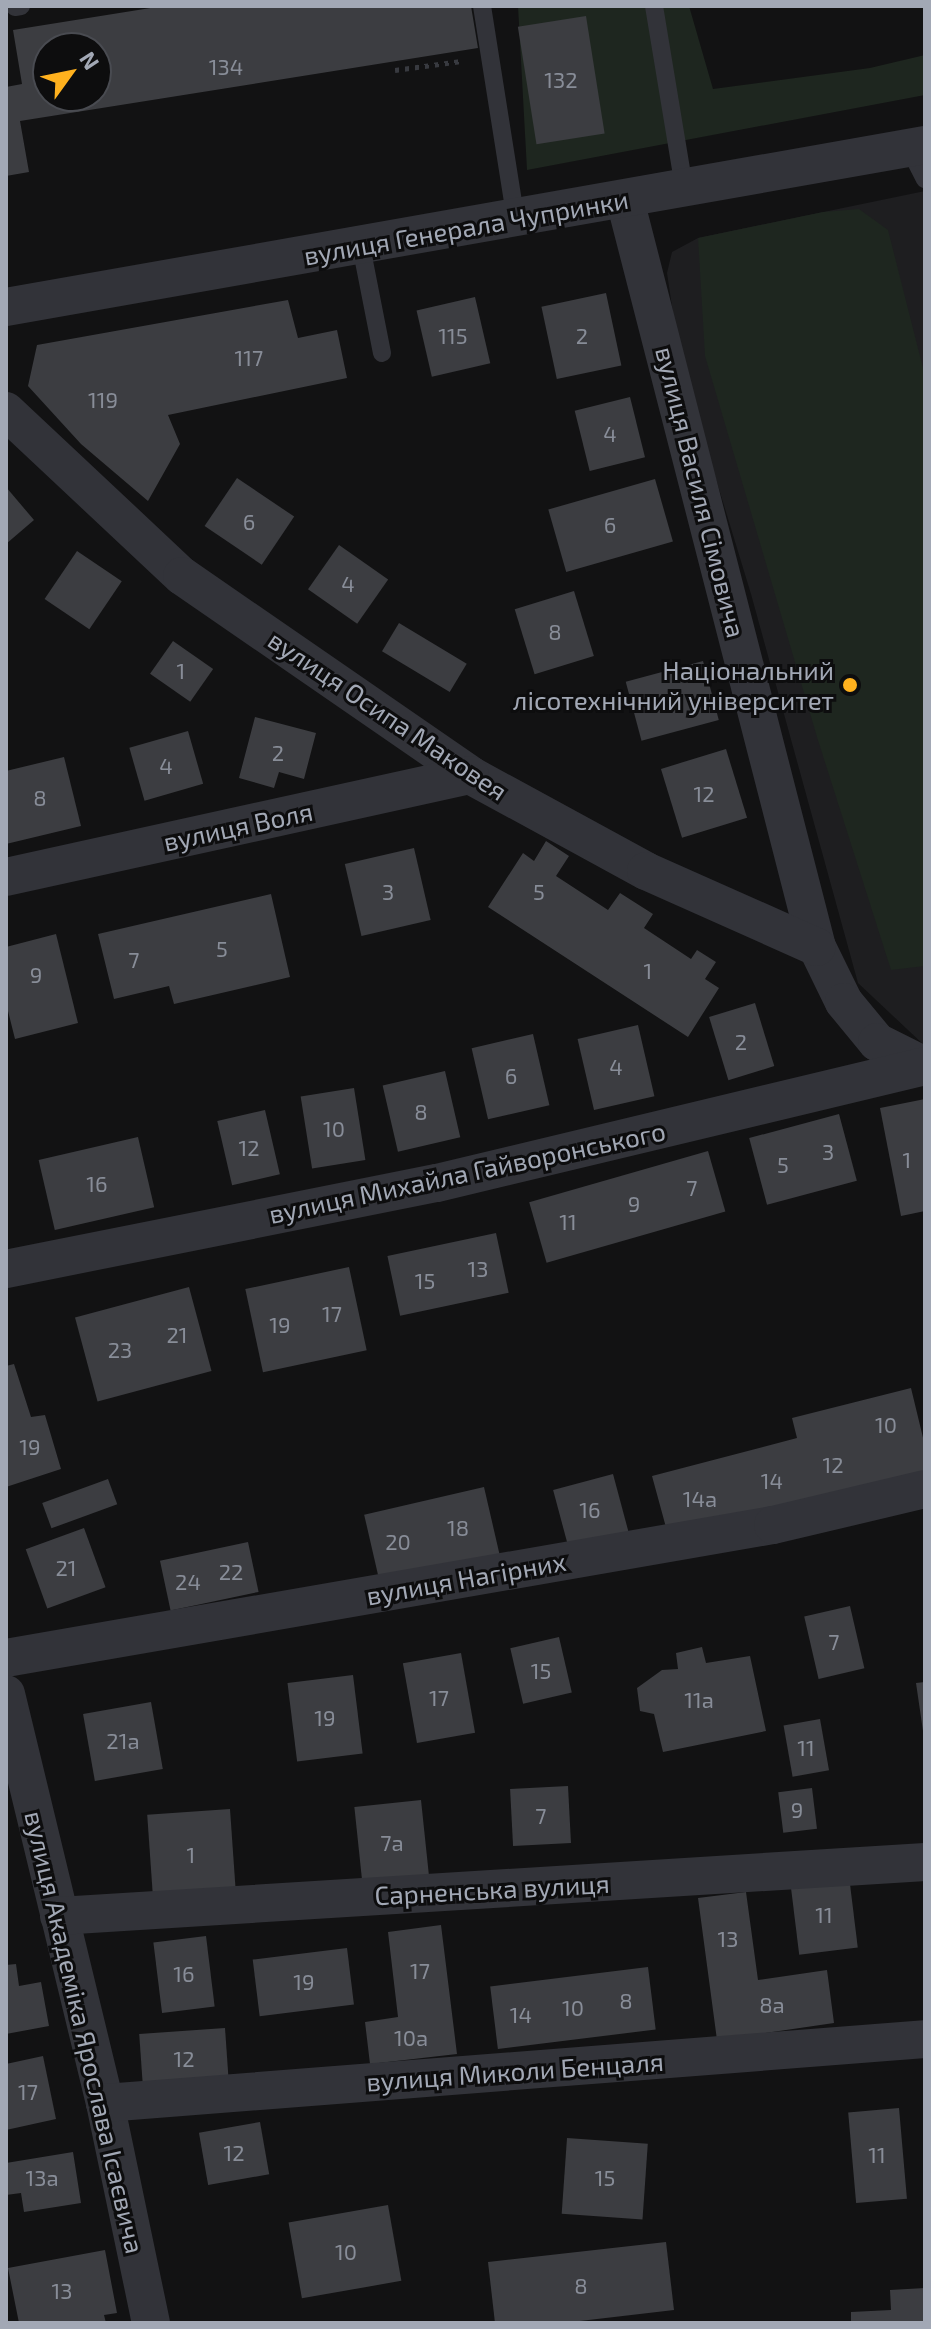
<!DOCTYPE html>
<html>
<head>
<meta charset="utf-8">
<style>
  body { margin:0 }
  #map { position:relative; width:931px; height:2329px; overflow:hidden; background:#121213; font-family:"Exo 2",sans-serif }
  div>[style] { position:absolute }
  .built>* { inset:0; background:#1e1e20 }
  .green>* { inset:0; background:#1e261f }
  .building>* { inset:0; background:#3c3d41; transform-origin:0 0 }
  .path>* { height:5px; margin-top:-2.5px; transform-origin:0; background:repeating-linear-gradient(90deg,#383a40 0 4px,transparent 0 10px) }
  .service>* { height:18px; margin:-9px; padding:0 9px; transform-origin:9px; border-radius:9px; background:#323339 }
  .minor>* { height:38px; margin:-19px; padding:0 19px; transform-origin:19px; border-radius:19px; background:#323339 }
  .dots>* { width:22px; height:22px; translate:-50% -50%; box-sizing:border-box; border:4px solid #0d0d0e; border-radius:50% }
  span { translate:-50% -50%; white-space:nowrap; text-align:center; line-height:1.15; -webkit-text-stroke:6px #0d0d0e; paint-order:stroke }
  .number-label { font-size:22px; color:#888d98 }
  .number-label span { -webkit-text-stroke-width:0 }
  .street-label { font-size:26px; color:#a2a8b5 }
  .poi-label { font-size:26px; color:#a2a8b5 }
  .right { translate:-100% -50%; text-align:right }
  .frame { position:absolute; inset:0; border:8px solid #a2a8b5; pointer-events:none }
  .north { position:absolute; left:32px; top:32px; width:80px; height:80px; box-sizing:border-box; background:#0d0d0e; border:2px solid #494b51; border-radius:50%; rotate:57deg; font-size:22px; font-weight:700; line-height:32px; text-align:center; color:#a2a8b5 }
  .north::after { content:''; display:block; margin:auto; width:28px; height:36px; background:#ffb11e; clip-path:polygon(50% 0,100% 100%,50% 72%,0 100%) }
</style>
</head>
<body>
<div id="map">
  <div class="built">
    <i style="clip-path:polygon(925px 191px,925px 1046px,858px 983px,751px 594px,694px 407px,676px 333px,667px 273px,672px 252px,698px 238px)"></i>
  </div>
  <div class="green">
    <i style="clip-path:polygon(518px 6px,689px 6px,713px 89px,870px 68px,925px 55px,925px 95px,527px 170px)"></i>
    <i style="clip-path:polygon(859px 209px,888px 230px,925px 376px,925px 966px,891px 970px,817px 737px,705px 356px,698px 238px,823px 212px)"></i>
  </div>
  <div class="building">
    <i style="clip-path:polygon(evenodd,163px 6px,471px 6px,478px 48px,20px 121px,29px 172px,6px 176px,6px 87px,22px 84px,13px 30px,163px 6px,48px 48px,96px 48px,96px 96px,48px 96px,48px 48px)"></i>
    <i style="left:586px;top:16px;width:119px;height:69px;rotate:81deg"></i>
    <i style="left:606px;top:293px;width:74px;height:66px;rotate:78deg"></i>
    <i style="left:475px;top:297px;width:68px;height:60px;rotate:77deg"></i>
    <i style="clip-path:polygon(288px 300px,298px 338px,337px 330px,347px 378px,168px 415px,180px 444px,148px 501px,81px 444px,28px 386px,37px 345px)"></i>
    <i style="left:630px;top:397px;width:62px;height:57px;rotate:76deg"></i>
    <i style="left:237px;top:478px;width:69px;height:58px;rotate:34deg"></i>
    <i style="left:655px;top:479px;width:65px;height:111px;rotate:74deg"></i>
    <i style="clip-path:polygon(6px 487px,34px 520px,6px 544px)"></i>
    <i style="left:339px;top:545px;width:60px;height:54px;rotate:35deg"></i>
    <i style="left:77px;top:551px;width:54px;height:58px;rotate:34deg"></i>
    <i style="left:574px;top:591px;width:68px;height:62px;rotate:73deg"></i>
    <i style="left:399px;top:623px;width:79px;height:33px;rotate:31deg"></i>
    <i style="left:173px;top:641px;width:49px;height:40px;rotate:35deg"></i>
    <i style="left:703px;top:661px;width:61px;height:80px;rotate:75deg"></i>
    <i style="clip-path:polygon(255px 717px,316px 733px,304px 779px,279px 772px,274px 788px,239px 778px)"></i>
    <i style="left:188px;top:731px;width:55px;height:61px;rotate:74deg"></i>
    <i style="left:726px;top:749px;width:72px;height:68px;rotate:73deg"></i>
    <i style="clip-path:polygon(64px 757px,81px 826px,6px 844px,6px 771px)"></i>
    <i style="clip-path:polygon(546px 841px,569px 856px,556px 876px,608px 910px,620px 893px,653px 914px,644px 928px,691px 959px,697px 950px,716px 962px,705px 979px,719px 988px,688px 1037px,488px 907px,523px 853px,534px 861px)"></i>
    <i style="left:414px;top:848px;width:74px;height:71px;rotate:77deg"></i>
    <i style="clip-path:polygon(271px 894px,290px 977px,174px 1004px,169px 986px,114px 999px,98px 934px)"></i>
    <i style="clip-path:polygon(56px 934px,78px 1023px,15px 1039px,6px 1003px,6px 947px)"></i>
    <i style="left:755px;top:1003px;width:66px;height:48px;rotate:73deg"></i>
    <i style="left:638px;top:1025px;width:73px;height:62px;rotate:77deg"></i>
    <i style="left:533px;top:1034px;width:73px;height:63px;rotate:77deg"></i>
    <i style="left:445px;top:1071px;width:68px;height:64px;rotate:77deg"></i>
    <i style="left:354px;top:1088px;width:73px;height:54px;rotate:81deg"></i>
    <i style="clip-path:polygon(925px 1099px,925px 1211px,901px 1216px,880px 1108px)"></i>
    <i style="left:265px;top:1110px;width:66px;height:49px;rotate:77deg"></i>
    <i style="left:839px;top:1114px;width:69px;height:93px;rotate:75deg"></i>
    <i style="left:138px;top:1137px;width:72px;height:102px;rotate:77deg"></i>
    <i style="left:708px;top:1151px;width:63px;height:186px;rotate:74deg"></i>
    <i style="left:496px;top:1233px;width:61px;height:111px;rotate:78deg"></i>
    <i style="left:349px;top:1267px;width:85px;height:106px;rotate:78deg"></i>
    <i style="left:189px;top:1287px;width:87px;height:118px;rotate:75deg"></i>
    <i style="clip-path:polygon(14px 1364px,31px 1417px,45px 1415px,61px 1469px,6px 1487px,6px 1366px)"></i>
    <i style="clip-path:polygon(911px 1388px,925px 1446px,925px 1478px,670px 1542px,652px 1476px,797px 1438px,792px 1418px)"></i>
    <i style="left:613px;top:1474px;width:60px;height:62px;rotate:75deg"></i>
    <i style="left:108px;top:1479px;width:27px;height:70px;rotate:70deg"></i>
    <i style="left:484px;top:1487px;width:69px;height:123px;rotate:77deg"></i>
    <i style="left:84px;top:1528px;width:63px;height:62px;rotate:70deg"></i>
    <i style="left:248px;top:1542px;width:51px;height:90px;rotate:78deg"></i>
    <i style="left:850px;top:1606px;width:64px;height:47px;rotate:77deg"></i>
    <i style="left:559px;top:1637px;width:57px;height:50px;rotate:77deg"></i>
    <i style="clip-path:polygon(702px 1647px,706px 1663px,750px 1656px,766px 1731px,663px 1752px,654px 1714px,640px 1711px,637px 1688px,662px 1670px,678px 1669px,676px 1653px)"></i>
    <i style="left:461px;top:1653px;width:81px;height:59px;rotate:80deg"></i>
    <i style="left:353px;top:1675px;width:79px;height:66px;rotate:83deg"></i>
    <i style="clip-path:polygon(925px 1682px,925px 1730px,923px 1731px,916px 1683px)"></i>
    <i style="left:151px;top:1702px;width:68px;height:69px;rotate:80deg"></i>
    <i style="left:820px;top:1719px;width:52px;height:37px;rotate:80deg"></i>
    <i style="left:568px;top:1786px;width:57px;height:58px;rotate:87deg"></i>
    <i style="left:812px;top:1788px;width:41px;height:34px;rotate:83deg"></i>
    <i style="left:421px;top:1800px;width:80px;height:67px;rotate:84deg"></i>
    <i style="left:230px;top:1809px;width:86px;height:83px;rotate:86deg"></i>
    <i style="left:849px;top:1876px;width:72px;height:59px;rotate:83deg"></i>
    <i style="clip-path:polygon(746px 1892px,758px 1980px,827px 1970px,834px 2023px,717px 2040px,698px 1898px)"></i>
    <i style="clip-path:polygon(441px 1925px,457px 2054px,370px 2064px,365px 2022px,398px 2017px,388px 1932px)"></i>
    <i style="left:206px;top:1936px;width:71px;height:53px;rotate:83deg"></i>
    <i style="left:347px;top:1948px;width:57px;height:95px;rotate:83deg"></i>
    <i style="clip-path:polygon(16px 1964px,19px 1986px,41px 1982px,49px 2026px,6px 2034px,6px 1965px)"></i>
    <i style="left:648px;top:1967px;width:63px;height:159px;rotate:83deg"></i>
    <i style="left:225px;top:2028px;width:55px;height:86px;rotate:86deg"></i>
    <i style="clip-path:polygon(43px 2056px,56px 2119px,6px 2130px,6px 2064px)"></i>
    <i style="left:899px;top:2108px;width:91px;height:51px;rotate:85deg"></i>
    <i style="left:260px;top:2122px;width:53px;height:62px;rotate:80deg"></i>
    <i style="left:567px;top:2138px;width:81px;height:76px;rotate:4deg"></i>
    <i style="clip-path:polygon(73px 2152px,81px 2203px,24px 2212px,21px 2193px,6px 2195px,6px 2163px)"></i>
    <i style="left:388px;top:2205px;width:77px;height:101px;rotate:80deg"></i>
    <i style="clip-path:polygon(666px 2242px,674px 2310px,563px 2323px,495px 2323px,488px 2262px)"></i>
    <i style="clip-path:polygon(105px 2250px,117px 2313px,104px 2315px,106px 2323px,19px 2323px,8px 2268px)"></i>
    <i style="clip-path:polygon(925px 2288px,925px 2323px,851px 2323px,851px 2312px,891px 2310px,890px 2290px)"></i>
  </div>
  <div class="path">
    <i style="left:395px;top:70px;width:67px;rotate:-7.8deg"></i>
  </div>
  <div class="service">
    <i style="left:482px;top:6px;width:217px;rotate:81deg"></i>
    <i style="left:654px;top:6px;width:183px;rotate:80.6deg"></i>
    <i style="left:15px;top:7px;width:6px;rotate:-9deg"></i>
    <i style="left:909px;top:148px;width:35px;rotate:63deg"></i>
    <i style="left:361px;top:246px;width:109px;rotate:78.9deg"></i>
  </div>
  <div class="minor">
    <i style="left:625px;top:200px;width:771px;rotate:75.59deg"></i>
    <i style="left:817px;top:947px;width:61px;rotate:63.9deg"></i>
    <i style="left:844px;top:1002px;width:52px;rotate:50.5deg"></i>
    <i style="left:877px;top:1042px;width:54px;rotate:26.6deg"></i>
    <i style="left:6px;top:307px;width:933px;rotate:-10deg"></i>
    <i style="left:6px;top:411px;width:241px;rotate:43.2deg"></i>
    <i style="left:182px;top:576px;width:350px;rotate:34.6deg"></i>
    <i style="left:470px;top:775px;width:200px;rotate:28.6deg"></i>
    <i style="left:646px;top:871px;width:187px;rotate:24deg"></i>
    <i style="left:6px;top:877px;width:475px;rotate:-12.4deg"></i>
    <i style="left:6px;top:1269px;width:439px;rotate:-11.3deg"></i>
    <i style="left:437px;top:1183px;width:502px;rotate:-13.48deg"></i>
    <i style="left:6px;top:1658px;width:778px;rotate:-9.84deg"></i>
    <i style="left:773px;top:1525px;width:156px;rotate:-13.3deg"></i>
    <i style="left:6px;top:1694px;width:421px;rotate:76.4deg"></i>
    <i style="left:105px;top:2103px;width:225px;rotate:78.2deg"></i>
    <i style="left:59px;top:1916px;width:868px;rotate:-3.57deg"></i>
    <i style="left:105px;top:2103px;width:822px;rotate:-4.46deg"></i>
  </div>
  <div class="dots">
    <i style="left:850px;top:685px;background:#ffb11e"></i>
  </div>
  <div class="number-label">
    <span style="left:226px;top:67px">134</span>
    <span style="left:561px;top:80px">132</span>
    <span style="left:453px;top:336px">115</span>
    <span style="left:582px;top:336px">2</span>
    <span style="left:249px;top:358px">117</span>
    <span style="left:103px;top:400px">119</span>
    <span style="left:610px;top:434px">4</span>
    <span style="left:249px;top:522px">6</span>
    <span style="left:610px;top:525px">6</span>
    <span style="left:348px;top:584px">4</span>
    <span style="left:555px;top:632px">8</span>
    <span style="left:181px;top:671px">1</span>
    <span style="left:278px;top:753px">2</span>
    <span style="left:166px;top:766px">4</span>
    <span style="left:704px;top:794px">12</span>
    <span style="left:40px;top:798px">8</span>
    <span style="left:388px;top:892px">3</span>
    <span style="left:539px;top:892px">5</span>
    <span style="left:222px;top:949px">5</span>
    <span style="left:134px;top:960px">7</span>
    <span style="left:648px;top:971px">1</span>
    <span style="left:36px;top:975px">9</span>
    <span style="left:741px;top:1042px">2</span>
    <span style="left:616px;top:1067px">4</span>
    <span style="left:511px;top:1076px">6</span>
    <span style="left:421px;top:1112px">8</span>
    <span style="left:334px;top:1129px">10</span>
    <span style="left:249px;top:1148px">12</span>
    <span style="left:828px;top:1152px">3</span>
    <span style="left:907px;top:1160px">1</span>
    <span style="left:783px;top:1165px">5</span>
    <span style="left:97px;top:1184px">16</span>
    <span style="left:692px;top:1188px">7</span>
    <span style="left:634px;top:1204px">9</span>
    <span style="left:568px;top:1222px">11</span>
    <span style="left:478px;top:1269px">13</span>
    <span style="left:425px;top:1281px">15</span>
    <span style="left:332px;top:1314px">17</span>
    <span style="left:280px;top:1325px">19</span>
    <span style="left:177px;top:1335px">21</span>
    <span style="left:120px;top:1350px">23</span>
    <span style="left:886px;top:1425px">10</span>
    <span style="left:30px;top:1447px">19</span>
    <span style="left:833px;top:1465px">12</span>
    <span style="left:772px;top:1481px">14</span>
    <span style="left:700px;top:1499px">14а</span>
    <span style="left:590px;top:1510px">16</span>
    <span style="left:458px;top:1528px">18</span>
    <span style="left:398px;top:1542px">20</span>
    <span style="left:66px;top:1568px">21</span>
    <span style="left:231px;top:1572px">22</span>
    <span style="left:188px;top:1582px">24</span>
    <span style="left:834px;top:1642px">7</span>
    <span style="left:541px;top:1671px">15</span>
    <span style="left:439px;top:1698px">17</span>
    <span style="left:699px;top:1700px">11а</span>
    <span style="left:325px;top:1718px">19</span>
    <span style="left:123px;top:1741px">21а</span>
    <span style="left:806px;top:1748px">11</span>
    <span style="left:797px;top:1810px">9</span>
    <span style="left:541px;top:1816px">7</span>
    <span style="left:392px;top:1843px">7а</span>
    <span style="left:191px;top:1855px">1</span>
    <span style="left:824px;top:1915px">11</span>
    <span style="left:728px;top:1939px">13</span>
    <span style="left:420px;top:1971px">17</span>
    <span style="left:184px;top:1974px">16</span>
    <span style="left:304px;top:1982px">19</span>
    <span style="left:626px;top:2001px">8</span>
    <span style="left:772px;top:2005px">8а</span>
    <span style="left:573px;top:2008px">10</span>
    <span style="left:521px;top:2015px">14</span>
    <span style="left:411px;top:2038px">10а</span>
    <span style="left:184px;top:2059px">12</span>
    <span style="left:28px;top:2092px">17</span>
    <span style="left:234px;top:2153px">12</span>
    <span style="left:877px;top:2155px">11</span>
    <span style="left:42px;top:2178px">13а</span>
    <span style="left:605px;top:2178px">15</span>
    <span style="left:346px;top:2252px">10</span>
    <span style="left:581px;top:2286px">8</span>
    <span style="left:62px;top:2291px">13</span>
  </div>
  <div class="street-label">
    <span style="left:466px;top:227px;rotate:-10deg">вулиця Генерала Чупринки</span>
    <span style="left:701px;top:492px;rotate:76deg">вулиця Василя Сімовича</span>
    <span style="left:388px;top:715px;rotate:34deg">вулиця Осипа Маковея</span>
    <span style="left:238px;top:826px;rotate:-12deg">вулиця Воля</span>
    <span style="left:467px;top:1172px;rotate:-12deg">вулиця Михайла Гайворонського</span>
    <span style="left:466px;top:1578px;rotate:-10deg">вулиця Нагірних</span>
    <span style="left:492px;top:1889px;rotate:-3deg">Сарненська вулиця</span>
    <span style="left:85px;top:2032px;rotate:77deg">вулиця Академіка Ярослава Ісаєвича</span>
    <span style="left:515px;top:2071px;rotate:-4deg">вулиця Миколи Бенцаля</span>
  </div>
  <div class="poi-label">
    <span class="right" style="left:834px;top:685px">Національний<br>лісотехнічний університет</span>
  </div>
  <div class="frame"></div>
  <div class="north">N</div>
</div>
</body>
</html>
